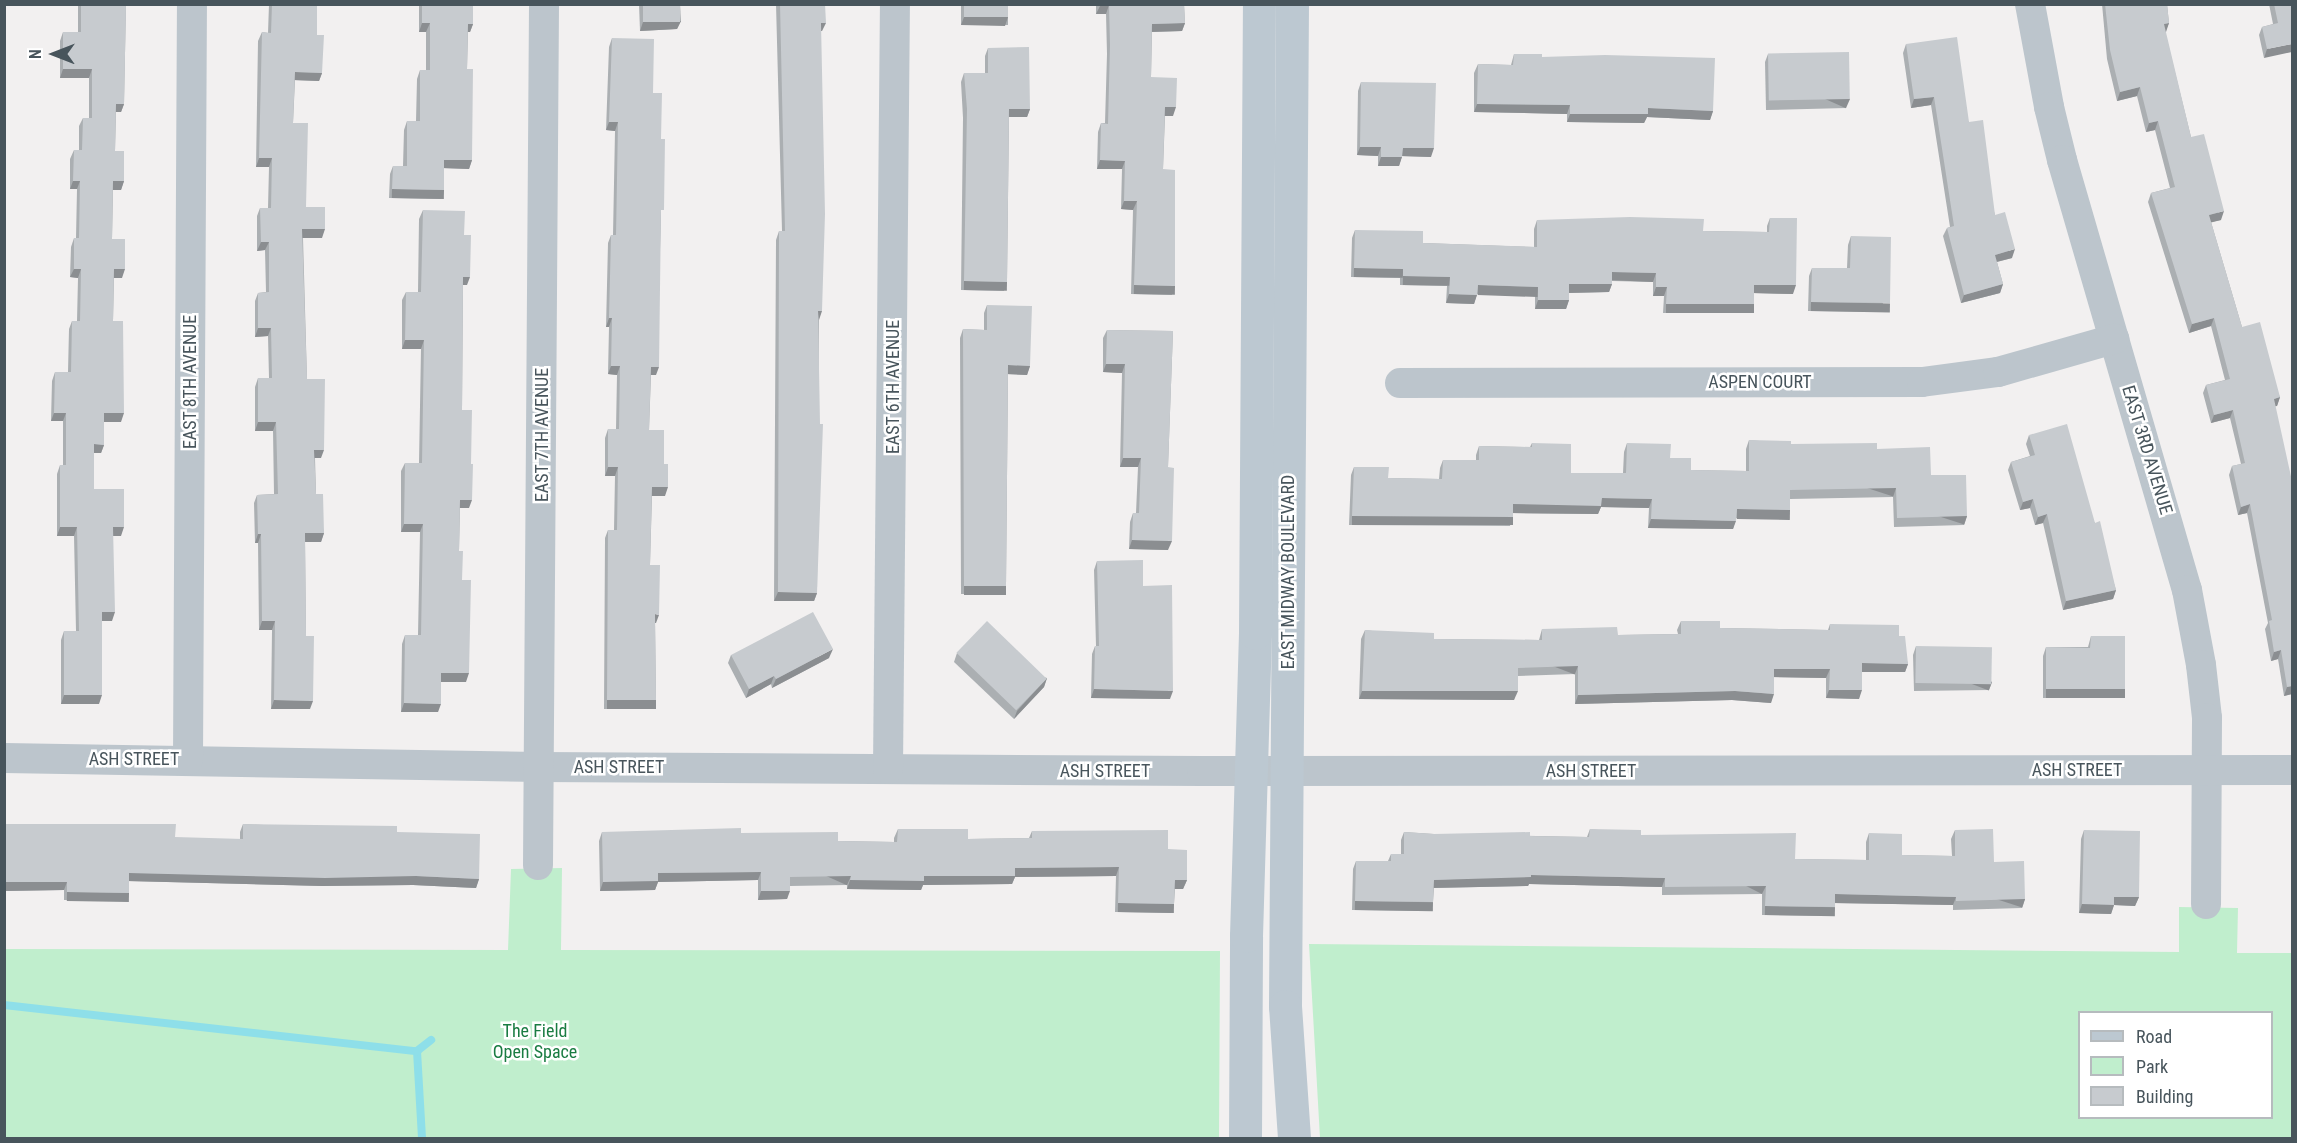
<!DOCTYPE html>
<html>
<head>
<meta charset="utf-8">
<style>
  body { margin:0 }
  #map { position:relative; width:2297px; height:1143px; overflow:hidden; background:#f2f0f0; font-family:"Roboto Condensed",sans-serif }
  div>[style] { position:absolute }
  .green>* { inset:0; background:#c0eecd }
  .stream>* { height:8px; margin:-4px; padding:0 4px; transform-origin:4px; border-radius:4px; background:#8edfe9 }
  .street>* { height:30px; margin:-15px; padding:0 15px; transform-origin:15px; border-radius:15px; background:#bcc5cc }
  .secondary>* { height:33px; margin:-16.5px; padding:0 16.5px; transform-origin:16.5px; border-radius:16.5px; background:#bcc8d1 }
  .wall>* { inset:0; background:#abafb2; transform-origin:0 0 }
  .shaded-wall>* { inset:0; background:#8b8e91; transform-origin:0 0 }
  .building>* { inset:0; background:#c7cbcf; transform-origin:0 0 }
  span { translate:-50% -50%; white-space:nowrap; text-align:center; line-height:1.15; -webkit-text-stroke:5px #fff; paint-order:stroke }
  .street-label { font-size:18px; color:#48555c }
  .park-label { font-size:18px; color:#1a7c42 }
  .frame { position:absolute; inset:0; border:6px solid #48555c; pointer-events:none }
  .legend { position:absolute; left:2078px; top:1011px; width:195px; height:108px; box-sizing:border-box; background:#fff; border:2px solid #b6bbbe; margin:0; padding:8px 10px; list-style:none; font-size:18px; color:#48555c }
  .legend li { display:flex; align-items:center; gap:12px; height:30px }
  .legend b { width:30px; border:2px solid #b6bbbe }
  .north { position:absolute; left:24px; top:24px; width:60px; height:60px; -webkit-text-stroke:4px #fff; paint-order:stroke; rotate:270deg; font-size:16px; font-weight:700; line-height:24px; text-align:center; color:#48555c }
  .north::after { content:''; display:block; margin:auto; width:21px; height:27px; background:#48555c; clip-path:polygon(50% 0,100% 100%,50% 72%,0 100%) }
</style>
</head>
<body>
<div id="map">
  <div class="green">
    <i style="clip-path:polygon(562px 868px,561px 950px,1220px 951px,1219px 1138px,5px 1138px,5px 949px,508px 950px,511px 869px)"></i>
    <i style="clip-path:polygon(evenodd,2179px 907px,2238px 908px,2237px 953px,2292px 953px,2292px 1138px,1320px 1138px,1309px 944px,2179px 952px,2179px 907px,2080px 1012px,2272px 1012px,2272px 1118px,2080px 1118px,2080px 1012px)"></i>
  </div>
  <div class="stream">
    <i style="left:4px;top:1005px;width:416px;rotate:6.4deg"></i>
    <i style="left:417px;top:1051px;width:87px;rotate:86.7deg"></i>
    <i style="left:417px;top:1051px;width:18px;rotate:-38deg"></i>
  </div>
  <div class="street">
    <i style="left:2030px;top:4px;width:105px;rotate:79.5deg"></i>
    <i style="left:2049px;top:107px;width:55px;rotate:76.2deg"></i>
    <i style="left:2062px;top:160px;width:448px;rotate:73.8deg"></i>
    <i style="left:2187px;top:590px;width:76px;rotate:79.4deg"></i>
    <i style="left:2201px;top:665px;width:53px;rotate:83.5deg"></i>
    <i style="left:2207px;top:718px;width:186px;rotate:90.3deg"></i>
    <i style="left:1400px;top:383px;width:522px;rotate:-0.11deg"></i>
    <i style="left:1922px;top:382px;width:77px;rotate:-7.5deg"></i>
    <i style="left:1998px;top:372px;width:121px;rotate:-15.9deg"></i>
    <i style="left:4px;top:758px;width:535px;rotate:0.96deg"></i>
    <i style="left:539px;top:767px;width:663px;rotate:0.35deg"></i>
    <i style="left:1202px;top:771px;width:1090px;rotate:-0.05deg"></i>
    <i style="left:188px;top:760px;width:756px;rotate:-89.7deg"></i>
    <i style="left:888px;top:769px;width:765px;rotate:-89.48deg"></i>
    <i style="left:538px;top:865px;width:861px;rotate:-89.6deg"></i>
  </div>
  <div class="secondary">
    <i style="left:1292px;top:4px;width:1002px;rotate:90.4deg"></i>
    <i style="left:1285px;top:1006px;width:132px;rotate:86.1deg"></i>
    <i style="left:1245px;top:1138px;width:202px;rotate:-89.7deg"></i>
    <i style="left:1246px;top:936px;width:303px;rotate:-88.3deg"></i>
    <i style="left:1255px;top:633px;width:629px;rotate:-89.64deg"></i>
  </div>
  <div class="wall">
    <i style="clip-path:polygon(78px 4px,126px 4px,124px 104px,121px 112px,116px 112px,115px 151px,124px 181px,121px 190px,113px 190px,112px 239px,122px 278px,114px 278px,113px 321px,121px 422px,104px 422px,104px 445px,101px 453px,94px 453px,94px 489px,121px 536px,113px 536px,112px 621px,102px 621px,99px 704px,61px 704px,61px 640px,64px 631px,76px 631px,74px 536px,57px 536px,57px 474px,60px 465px,63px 465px,63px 421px,51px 421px,52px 381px,55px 372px,68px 372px,69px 329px,72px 321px,77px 321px,78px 278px,70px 277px,71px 247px,74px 238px,76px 238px,77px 189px,70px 189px,70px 159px,74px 150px,79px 150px,79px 126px,83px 118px,89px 118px,89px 78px,60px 78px,60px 41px,63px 32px,78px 32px)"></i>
    <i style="clip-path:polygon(269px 4px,317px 4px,317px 35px,322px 73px,319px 81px,295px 80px,293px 123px,306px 207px,322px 238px,303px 238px,307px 379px,321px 458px,315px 458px,316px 494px,324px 533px,321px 542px,305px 542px,306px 636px,310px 709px,271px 709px,272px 630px,259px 630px,258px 543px,255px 543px,254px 503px,257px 495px,274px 494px,273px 431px,255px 431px,255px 387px,258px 378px,269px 378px,268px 336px,255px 337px,255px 301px,258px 293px,266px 292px,265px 250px,257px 251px,257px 216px,260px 208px,268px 208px,269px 167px,256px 167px,258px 41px,262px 32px,268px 33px)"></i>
    <i style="clip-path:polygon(419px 4px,473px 4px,473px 24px,470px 32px,468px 32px,467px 69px,472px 160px,469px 169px,444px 168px,444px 190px,441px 199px,389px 198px,390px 174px,393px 166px,403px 166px,404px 130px,407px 121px,416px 121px,417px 79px,420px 70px,426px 70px,426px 32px,419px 32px)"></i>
    <i style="clip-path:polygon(639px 4px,680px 4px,681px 21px,677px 29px,640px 31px)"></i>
    <i style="clip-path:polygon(776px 4px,825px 4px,822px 31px,821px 31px,817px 593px,814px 601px,774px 601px,776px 240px,779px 231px,782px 231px)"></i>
    <i style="left:961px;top:4px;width:47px;height:21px"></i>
    <i style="clip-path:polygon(1096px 4px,1184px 4px,1185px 23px,1182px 31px,1152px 32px,1151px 77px,1173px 116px,1165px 116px,1163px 169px,1172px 295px,1131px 294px,1133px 210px,1121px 209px,1122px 169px,1097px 169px,1098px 132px,1101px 123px,1105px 123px,1107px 54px,1106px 14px,1096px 14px)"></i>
    <i style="clip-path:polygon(2102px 4px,2167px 4px,2169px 23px,2165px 32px,2191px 137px,2221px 220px,2211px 222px,2242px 327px,2280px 397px,2277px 406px,2275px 406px,2292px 694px,2284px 696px,2278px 659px,2271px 661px,2265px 629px,2268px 623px,2247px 513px,2238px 515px,2229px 475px,2232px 466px,2241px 464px,2230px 418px,2211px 423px,2203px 393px,2206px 385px,2225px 380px,2211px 326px,2189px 333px,2148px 202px,2151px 193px,2170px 188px,2155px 130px,2146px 132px,2137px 96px,2117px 101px,2107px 59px)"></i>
    <i style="clip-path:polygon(2269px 4px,2292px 4px,2264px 58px,2259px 35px,2262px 27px,2273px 24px)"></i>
    <i style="clip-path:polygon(612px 38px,653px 93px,661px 139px,661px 218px,656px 375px,651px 375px,649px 430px,664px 464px,665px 496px,652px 496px,650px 565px,656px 623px,655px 623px,656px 700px,652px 709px,604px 709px,605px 538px,608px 530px,614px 530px,615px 476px,605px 476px,605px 438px,608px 429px,616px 429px,617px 375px,608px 374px,609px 327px,606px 327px,608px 243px,611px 235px,613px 235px,615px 131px,606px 130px,609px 47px)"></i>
    <i style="clip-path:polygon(1906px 44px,1969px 122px,1995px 215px,2012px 258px,1997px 262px,2003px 284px,2000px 293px,1961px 303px,1943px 236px,1947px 228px,1950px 227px,1931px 105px,1911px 108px,1903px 53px)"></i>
    <i style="clip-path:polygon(988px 48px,1030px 109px,1027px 117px,1009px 117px,1007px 282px,1004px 291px,961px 290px,963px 118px,961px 82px,964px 73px,985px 73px,985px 56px)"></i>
    <i style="clip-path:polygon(1514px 54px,1542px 57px,1713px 111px,1710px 120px,1647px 117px,1644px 123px,1567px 122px,1567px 114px,1474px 112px,1474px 73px,1478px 64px,1511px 65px)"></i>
    <i style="clip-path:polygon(1768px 54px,1846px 108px,1766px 110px,1765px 62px)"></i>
    <i style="clip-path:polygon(1361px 82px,1431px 157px,1402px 156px,1399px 166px,1378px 166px,1378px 156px,1357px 155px,1358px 91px)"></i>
    <i style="clip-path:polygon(423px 210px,464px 235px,467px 285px,463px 285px,462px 410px,469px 508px,460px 508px,459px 551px,462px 580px,466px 682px,441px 682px,438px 712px,401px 712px,402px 644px,405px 635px,418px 635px,420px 532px,401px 532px,401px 471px,405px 463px,419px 463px,421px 349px,402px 349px,402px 300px,406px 292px,418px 292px,419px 219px)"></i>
    <i style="clip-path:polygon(1770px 218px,1793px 294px,1754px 293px,1751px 313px,1663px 313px,1664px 296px,1653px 296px,1653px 282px,1612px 281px,1612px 284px,1609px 292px,1569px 293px,1569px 300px,1566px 309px,1535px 309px,1535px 296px,1477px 294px,1474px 304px,1446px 303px,1447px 286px,1400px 285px,1400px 278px,1351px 277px,1352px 238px,1355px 230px,1423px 243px,1534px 247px,1534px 229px,1537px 220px,1703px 231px,1767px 232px,1767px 226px)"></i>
    <i style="clip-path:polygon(1851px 236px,1887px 312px,1808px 311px,1809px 276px,1812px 268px,1847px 268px,1848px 245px)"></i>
    <i style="clip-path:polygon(987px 305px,1030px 366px,1027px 375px,1008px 374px,1006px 586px,1003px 594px,961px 594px,960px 338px,963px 329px,984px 330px,984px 313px)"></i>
    <i style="clip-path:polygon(1107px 330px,1173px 331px,1168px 467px,1168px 550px,1129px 549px,1130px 522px,1133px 513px,1136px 513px,1138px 467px,1120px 467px,1122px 373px,1103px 372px,1103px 338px)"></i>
    <i style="clip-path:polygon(2029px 435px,2095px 523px,2116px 590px,2113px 599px,2063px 610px,2043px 523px,2035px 525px,2030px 508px,2020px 510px,2008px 470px,2011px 462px,2030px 456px,2026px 444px)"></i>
    <i style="clip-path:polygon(1749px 440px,1791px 444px,1877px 449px,1931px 475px,1967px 516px,1964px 525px,1894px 527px,1893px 497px,1790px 499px,1787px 519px,1736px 518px,1733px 529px,1648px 528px,1649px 508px,1601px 507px,1598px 514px,1513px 513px,1510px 526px,1349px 525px,1351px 475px,1354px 467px,1388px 478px,1439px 479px,1440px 468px,1443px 460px,1476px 460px,1476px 455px,1479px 446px,1530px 447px,1532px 443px,1571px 473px,1623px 473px,1624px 452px,1627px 443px,1670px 458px,1691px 470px,1746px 471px,1746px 449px)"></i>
    <i style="clip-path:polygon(1097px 561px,1143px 586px,1170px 699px,1091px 698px,1092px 654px,1095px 646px,1096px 646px,1094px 570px)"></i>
    <i style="clip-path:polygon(1681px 621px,1720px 628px,1828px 630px,1830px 624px,1899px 636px,1908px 664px,1905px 672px,1862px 672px,1859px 699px,1826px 698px,1826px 678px,1774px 677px,1771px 703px,1732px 700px,1575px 704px,1575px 674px,1518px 676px,1514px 700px,1359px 699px,1361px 639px,1365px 630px,1434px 639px,1539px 640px,1542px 629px,1618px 635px,1678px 634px,1677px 630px)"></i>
    <i style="clip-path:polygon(2091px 636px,2122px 698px,2043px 698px,2043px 656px,2046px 647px,2088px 647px)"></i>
    <i style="clip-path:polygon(1916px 646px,1992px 682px,1989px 690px,1914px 691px,1913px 655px)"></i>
    <i style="clip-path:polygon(957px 653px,1047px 678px,1044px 687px,1014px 719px,954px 662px)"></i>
    <i style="clip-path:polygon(731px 655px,829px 658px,772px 688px,771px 684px,746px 698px,728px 663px)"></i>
    <i style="clip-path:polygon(243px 824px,397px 832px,479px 879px,476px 888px,413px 885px,322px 886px,129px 881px,126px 901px,64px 900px,64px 890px,4px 891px,240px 839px,240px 832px)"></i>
    <i style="clip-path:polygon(898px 829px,968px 839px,1029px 838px,1032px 831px,1168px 849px,1187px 880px,1183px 889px,1175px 889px,1174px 904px,1171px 913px,1115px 912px,1116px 876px,1015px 877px,1012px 884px,923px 885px,921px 890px,847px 889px,847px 885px,790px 886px,787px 899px,758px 900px,758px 880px,658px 882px,655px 890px,600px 891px,599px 841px,602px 832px,741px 833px,838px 841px,894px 842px,894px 838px)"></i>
    <i style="clip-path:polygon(1590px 829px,1641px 835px,1795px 859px,1866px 860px,1866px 842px,1869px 833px,1902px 855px,1952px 856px,1951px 839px,1955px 830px,1994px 862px,2025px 899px,2022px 908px,1953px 910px,1953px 905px,1835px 903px,1835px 907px,1832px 916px,1762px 915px,1762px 894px,1662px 895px,1662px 887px,1529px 884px,1528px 886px,1434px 888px,1433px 902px,1430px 911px,1352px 910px,1353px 869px,1356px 861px,1388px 861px,1391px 854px,1401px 854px,1401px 840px,1404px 832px,1434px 834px,1587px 837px)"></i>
    <i style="clip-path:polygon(2084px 830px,2139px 897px,2135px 906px,2114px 905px,2111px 914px,2079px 913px,2081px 839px)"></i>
  </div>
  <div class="shaded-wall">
    <i style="clip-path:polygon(1109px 5px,1106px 14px,1096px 14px,1100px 6px)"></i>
    <i style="clip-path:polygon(964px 17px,1008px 17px,1005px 26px,961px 25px)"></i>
    <i style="clip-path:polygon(681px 21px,677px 29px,640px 31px,643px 22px)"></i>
    <i style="clip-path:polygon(422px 23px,430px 23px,426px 32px,419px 32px)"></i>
    <i style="clip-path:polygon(821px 23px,826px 23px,822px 31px,817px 31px)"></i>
    <i style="clip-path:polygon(1185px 23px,1182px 31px,1149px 32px,1152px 24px)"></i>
    <i style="clip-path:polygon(2169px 23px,2166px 32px,2160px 33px,2164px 24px)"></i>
    <i style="clip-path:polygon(468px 24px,473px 24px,470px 32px,465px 32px)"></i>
    <i style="clip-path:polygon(2292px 44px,2292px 52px,2264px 58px,2267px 49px)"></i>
    <i style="clip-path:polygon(63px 69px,92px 69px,89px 78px,60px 78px)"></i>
    <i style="clip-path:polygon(295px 72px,322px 73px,319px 81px,292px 80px)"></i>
    <i style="clip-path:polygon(2140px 87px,2137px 96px,2117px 101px,2120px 92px)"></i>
    <i style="clip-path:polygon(1934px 97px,1931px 105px,1911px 108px,1914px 99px)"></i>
    <i style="left:1850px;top:99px;width:10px;height:81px;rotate:114deg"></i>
    <i style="clip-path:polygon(116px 104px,124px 104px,121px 112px,113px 112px)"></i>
    <i style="clip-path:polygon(1477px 104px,1570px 105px,1567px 114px,1474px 112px)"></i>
    <i style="clip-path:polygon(1165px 107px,1176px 107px,1173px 116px,1162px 116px)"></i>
    <i style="clip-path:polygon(1648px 108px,1713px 111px,1710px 120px,1647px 117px,1644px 123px,1567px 122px,1570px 114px)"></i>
    <i style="clip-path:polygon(1009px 109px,1030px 109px,1027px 117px,1006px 117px)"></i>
    <i style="clip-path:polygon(2158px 121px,2155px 130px,2146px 132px,2149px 123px)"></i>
    <i style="clip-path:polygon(609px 122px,618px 122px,615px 131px,606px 130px)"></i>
    <i style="clip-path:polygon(1360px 147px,1381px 147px,1378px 156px,1357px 155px)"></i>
    <i style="clip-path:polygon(1403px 148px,1434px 148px,1431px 157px,1400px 156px)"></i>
    <i style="clip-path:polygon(1381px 157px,1402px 157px,1399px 166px,1378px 166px)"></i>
    <i style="clip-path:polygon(259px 158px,272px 158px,269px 167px,256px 167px)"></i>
    <i style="clip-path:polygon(444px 160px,472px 160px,469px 169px,441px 168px)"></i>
    <i style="clip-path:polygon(1100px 160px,1125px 161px,1122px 169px,1097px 169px)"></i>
    <i style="clip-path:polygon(73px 181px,80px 181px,77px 189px,70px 189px)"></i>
    <i style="clip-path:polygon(113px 181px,124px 181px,121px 190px,110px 190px)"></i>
    <i style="left:392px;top:189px;width:52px;height:9px;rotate:1deg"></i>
    <i style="clip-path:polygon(1124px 201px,1137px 201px,1133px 210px,1121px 209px)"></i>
    <i style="clip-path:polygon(2224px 211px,2221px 220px,2205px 224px,2209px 215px)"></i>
    <i style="clip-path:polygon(302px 229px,325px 229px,322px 238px,299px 238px)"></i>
    <i style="clip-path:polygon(261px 242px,269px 242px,265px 250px,257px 251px)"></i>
    <i style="clip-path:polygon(2015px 249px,2012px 258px,1992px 263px,1995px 255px)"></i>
    <i style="left:1354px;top:268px;width:49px;height:9px;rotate:1deg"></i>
    <i style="clip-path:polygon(74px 269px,81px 269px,78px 278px,70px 277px)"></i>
    <i style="clip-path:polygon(114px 269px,125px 269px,122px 278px,111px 278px)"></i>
    <i style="clip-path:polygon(1612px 272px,1656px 273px,1653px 282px,1608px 280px)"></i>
    <i style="left:1403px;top:276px;width:47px;height:9px;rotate:1deg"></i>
    <i style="clip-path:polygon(463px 277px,470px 277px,467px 285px,460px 285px)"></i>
    <i style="left:964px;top:281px;width:43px;height:9px;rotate:1deg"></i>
    <i style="clip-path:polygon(1569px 284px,1612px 284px,1609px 292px,1566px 293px)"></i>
    <i style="clip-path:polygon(2003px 284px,2000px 293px,1961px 303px,1964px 295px)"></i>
    <i style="left:1134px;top:285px;width:41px;height:9px;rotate:1deg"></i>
    <i style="left:1478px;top:285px;width:60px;height:10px;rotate:2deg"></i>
    <i style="clip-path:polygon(1754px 285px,1796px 285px,1793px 294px,1751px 293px)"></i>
    <i style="clip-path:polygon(1656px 287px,1667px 287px,1664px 296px,1653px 296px)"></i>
    <i style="clip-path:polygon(1449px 294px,1477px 295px,1474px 304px,1446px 303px)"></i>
    <i style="clip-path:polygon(1538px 300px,1569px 300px,1566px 309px,1535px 309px)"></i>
    <i style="left:1811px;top:302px;width:79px;height:9px;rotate:1deg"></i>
    <i style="left:1666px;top:304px;width:88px;height:9px"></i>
    <i style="clip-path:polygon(818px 311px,822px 311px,819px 320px)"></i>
    <i style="clip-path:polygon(609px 318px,612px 318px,609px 327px,606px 327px)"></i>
    <i style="clip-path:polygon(2214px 318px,2211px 326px,2189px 333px,2192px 324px)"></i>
    <i style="clip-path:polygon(258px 328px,271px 328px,268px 336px,255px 337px)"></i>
    <i style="clip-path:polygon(405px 340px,424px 340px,421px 349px,402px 349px)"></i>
    <i style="clip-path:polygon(1106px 364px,1125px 364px,1122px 373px,1103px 372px)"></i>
    <i style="clip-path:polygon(1008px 365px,1030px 366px,1027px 375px,1005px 374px)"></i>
    <i style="clip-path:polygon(611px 366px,620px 366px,617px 375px,608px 374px)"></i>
    <i style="clip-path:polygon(651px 367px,659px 367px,656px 375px,648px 375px)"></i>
    <i style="clip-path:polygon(2280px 397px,2277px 406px,2271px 407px,2274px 399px)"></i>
    <i style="clip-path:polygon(2233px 410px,2230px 418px,2211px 423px,2214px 415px)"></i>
    <i style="clip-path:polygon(54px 413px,66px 413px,63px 421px,51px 421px)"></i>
    <i style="clip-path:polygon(104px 413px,124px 413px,121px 422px,101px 422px)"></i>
    <i style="clip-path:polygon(258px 422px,276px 422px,273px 431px,255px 431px)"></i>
    <i style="clip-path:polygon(94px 444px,104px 445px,101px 453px,91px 453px)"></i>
    <i style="clip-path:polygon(314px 450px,324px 450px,321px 458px,311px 458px)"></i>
    <i style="clip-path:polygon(1123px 458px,1141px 458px,1138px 467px,1120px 467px)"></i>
    <i style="clip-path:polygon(608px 467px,618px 467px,615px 476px,605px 476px)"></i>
    <i style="clip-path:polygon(652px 487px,668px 487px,665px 496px,649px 496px)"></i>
    <i style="left:1896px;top:488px;width:9px;height:106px;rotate:108deg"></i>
    <i style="clip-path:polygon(1602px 498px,1652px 499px,1649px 508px,1601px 507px,1598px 514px,1510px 513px,1513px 504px)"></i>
    <i style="clip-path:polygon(2033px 499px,2030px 508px,2020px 510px,2023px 502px)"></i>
    <i style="clip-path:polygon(460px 500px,472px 500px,469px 508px,457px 508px)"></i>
    <i style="clip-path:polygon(2250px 504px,2247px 513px,2238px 515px,2241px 507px)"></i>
    <i style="left:1737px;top:509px;width:53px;height:10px;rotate:1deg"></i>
    <i style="clip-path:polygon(2047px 514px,2043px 523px,2035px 525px,2038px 517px)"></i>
    <i style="left:1352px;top:516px;width:161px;height:9px"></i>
    <i style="left:1967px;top:516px;width:9px;height:70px;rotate:108deg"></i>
    <i style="clip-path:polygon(1651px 519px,1736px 521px,1733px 529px,1648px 528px)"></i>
    <i style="clip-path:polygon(404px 524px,423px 524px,420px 532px,401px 532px)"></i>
    <i style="clip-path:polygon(60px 527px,77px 527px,74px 536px,57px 536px)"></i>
    <i style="clip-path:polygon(113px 527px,124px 527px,121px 536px,109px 536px)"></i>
    <i style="clip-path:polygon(305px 533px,324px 533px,321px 542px,302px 542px)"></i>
    <i style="clip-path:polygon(258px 534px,261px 534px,258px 543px,255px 543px)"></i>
    <i style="clip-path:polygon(1132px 540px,1172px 541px,1168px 550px,1129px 549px)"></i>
    <i style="left:964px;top:586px;width:42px;height:9px"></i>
    <i style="clip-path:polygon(2116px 590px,2113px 599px,2063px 610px,2066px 601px)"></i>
    <i style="clip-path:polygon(778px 592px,817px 593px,814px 601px,774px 601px)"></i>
    <i style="clip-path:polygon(102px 612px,115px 612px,112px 621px,99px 621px)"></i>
    <i style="clip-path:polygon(655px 614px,659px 615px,656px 623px,652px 623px)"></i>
    <i style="clip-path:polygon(262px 621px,275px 621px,272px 630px,259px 630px)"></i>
    <i style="clip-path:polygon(833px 649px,829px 658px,772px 688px,776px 679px)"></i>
    <i style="clip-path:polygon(2281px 650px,2278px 659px,2271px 661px,2274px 652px)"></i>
    <i style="clip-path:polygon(1862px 663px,1908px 664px,1905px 672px,1859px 672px)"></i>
    <i style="left:1578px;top:666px;width:9px;height:60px;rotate:111deg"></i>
    <i style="clip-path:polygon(1774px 669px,1830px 669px,1826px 678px,1771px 677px)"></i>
    <i style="clip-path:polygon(441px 673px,469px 673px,466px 682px,438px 682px)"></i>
    <i style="clip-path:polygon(774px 676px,771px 684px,746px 698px,749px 689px)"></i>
    <i style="clip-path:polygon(1047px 678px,1044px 687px,1014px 719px,1017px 711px)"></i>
    <i style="left:1992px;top:682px;width:9px;height:75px;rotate:111deg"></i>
    <i style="clip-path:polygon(2292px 686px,2292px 694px,2284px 696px,2287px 687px)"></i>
    <i style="clip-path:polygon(1094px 689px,1173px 691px,1170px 699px,1091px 698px)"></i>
    <i style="left:2046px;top:689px;width:79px;height:9px"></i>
    <i style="clip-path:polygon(1829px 690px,1862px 690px,1859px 699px,1826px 698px)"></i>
    <i style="clip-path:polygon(1362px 691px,1518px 691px,1514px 700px,1359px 699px)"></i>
    <i style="clip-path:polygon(1735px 691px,1774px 694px,1771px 703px,1732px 700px,1575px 704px,1578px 695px)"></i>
    <i style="clip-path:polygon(64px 695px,102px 695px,99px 704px,61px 704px)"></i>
    <i style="clip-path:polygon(274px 700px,313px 701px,310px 709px,271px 709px)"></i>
    <i style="left:607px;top:700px;width:49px;height:9px"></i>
    <i style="clip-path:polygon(404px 703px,441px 704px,438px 712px,401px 712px)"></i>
    <i style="clip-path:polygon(1119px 867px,1116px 876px,1015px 877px,1012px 884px,923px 885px,921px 890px,847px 889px,850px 880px,924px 876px,1015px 868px)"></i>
    <i style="clip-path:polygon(761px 872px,758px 880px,658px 882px,655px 890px,600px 891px,603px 882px,658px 873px)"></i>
    <i style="clip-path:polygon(129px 873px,416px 876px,479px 879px,476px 888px,413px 885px,322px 886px,126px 881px)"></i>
    <i style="clip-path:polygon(1531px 875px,1665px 878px,1662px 887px,1529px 884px,1528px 886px,1430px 888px,1434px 880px)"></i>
    <i style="left:851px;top:876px;width:10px;height:61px;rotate:114deg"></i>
    <i style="clip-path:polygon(1175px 880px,1187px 880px,1183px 889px,1172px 889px)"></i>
    <i style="clip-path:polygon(4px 882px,67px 882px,64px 890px,4px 891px)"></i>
    <i style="left:1766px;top:886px;width:9px;height:101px;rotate:117deg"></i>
    <i style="clip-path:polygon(761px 891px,790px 891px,787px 899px,758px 900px)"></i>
    <i style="left:67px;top:892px;width:62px;height:9px;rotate:1deg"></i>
    <i style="clip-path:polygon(1835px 894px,1956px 897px,1953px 905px,1832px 903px)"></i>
    <i style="clip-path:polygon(2114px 897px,2139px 897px,2135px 906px,2114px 905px,2111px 914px,2079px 913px,2082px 904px)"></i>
    <i style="left:2025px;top:899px;width:9px;height:69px;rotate:108deg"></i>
    <i style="left:1355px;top:901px;width:78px;height:9px;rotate:1deg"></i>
    <i style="left:1118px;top:903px;width:56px;height:9px;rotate:1deg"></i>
    <i style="left:1765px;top:906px;width:70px;height:9px;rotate:1deg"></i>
  </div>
  <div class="building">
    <i style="clip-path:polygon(81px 4px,126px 4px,124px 104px,116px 104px,115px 151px,124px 151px,124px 181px,113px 181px,112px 239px,125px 239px,125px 269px,114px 269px,113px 321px,123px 321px,124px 413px,104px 413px,104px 445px,94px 444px,94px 489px,124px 489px,124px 527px,113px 527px,115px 612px,102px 612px,102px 695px,64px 695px,64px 631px,79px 631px,77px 527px,60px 527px,60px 465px,66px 465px,66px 413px,54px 413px,55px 372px,71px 372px,72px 321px,80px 321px,81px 269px,74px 269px,74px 238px,79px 238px,80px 181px,73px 181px,74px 150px,82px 150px,83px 118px,92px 118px,92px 69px,63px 69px,63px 32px,81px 32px)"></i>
    <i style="clip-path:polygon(272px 4px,317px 4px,317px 35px,324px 35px,322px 73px,295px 72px,293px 123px,308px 123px,306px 207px,325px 207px,325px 229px,302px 229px,307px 379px,325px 379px,324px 450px,314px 450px,316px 494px,323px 494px,324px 533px,305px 533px,306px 636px,314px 636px,313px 701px,274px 700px,275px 621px,262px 621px,261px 534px,258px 534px,257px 495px,278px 494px,276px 422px,258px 422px,258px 378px,272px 378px,271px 328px,258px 328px,258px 293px,269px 292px,269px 242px,261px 242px,260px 208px,271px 208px,272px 158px,259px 158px,262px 32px,271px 33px)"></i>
    <i style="clip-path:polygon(422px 4px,473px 4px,473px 24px,468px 24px,467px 69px,473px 69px,472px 160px,444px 160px,444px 190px,392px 189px,393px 166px,407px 166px,407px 121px,420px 121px,420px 70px,430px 70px,430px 23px,422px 23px)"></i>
    <i style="left:643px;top:4px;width:37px;height:18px"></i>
    <i style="clip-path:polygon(780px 4px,825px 4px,826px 23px,821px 23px,825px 214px,822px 311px,818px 311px,820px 424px,823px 424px,817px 593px,778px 592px,779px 231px,785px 231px)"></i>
    <i style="left:964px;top:4px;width:44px;height:13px"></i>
    <i style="clip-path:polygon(1100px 4px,1184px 4px,1185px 23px,1152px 24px,1151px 77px,1177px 78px,1176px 107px,1165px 107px,1163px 169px,1175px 170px,1175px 286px,1134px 285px,1137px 201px,1124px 201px,1125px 161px,1100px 160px,1101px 123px,1108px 124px,1110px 45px,1109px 5px,1100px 6px)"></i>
    <i style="clip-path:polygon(2105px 4px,2167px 4px,2169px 23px,2164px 24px,2191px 137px,2204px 134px,2224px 211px,2209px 215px,2242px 327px,2260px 322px,2280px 397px,2274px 399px,2292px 481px,2292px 686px,2287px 687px,2281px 650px,2274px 652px,2269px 621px,2272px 620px,2250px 504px,2241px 507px,2232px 466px,2245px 463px,2233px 410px,2214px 415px,2206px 385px,2230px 379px,2214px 318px,2192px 324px,2151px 193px,2175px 187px,2158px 121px,2149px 123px,2140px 87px,2120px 92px,2110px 50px)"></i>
    <i style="clip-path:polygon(2274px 4px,2292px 4px,2292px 44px,2267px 49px,2262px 27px,2278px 23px)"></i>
    <i style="clip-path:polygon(1957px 37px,1969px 122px,1983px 120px,1995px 215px,2005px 212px,2015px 249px,1995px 255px,2003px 284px,1964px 295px,1947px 228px,1954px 226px,1934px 97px,1914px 99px,1906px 44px)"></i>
    <i style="clip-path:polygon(612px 38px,654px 39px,653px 93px,662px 93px,661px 139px,665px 139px,664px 210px,661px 210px,659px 367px,651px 367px,649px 430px,664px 430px,664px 464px,668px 464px,668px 487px,652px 487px,650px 565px,660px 565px,659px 615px,655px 614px,656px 700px,607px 700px,608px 530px,617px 530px,618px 467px,608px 467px,608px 429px,619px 429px,620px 366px,611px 366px,612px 318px,609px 318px,611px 235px,616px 235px,618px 122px,609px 122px)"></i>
    <i style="clip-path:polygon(1029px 47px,1030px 109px,1009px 109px,1007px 282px,964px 281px,967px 109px,964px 73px,988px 73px,988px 48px)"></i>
    <i style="left:1849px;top:52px;width:47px;height:81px;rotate:89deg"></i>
    <i style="clip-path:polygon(1514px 54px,1542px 54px,1542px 57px,1605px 55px,1715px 58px,1713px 111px,1648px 108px,1648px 114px,1570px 114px,1570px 105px,1477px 104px,1478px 64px,1513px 65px)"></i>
    <i style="clip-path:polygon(1361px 82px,1436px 83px,1434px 148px,1403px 148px,1402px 157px,1381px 157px,1381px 147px,1360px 147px)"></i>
    <i style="clip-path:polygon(423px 210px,465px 211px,464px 235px,471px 235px,470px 277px,463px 277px,462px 410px,472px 410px,471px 464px,473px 464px,472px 500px,460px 500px,459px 551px,463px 551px,462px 580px,471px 580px,469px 673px,441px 673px,441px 704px,404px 703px,405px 635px,421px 635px,423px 524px,404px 524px,405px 463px,422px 463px,424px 340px,405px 340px,406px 292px,421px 292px)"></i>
    <i style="clip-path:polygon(1630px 217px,1704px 219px,1703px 231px,1769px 232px,1770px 218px,1797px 218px,1796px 285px,1754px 285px,1754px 304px,1666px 304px,1667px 287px,1656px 287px,1656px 273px,1612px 272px,1612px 284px,1569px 284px,1569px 300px,1538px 300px,1538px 287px,1478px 285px,1477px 295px,1449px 294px,1450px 277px,1403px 276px,1403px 269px,1354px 268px,1355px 230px,1423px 231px,1423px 243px,1537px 247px,1537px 220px)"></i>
    <i style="clip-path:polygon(1851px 236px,1891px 237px,1890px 303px,1811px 302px,1812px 268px,1850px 268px)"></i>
    <i style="clip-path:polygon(987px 305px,1032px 306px,1030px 366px,1008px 365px,1006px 586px,964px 586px,963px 329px,987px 330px)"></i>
    <i style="clip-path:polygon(1107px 330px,1173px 331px,1168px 467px,1174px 468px,1172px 541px,1132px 540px,1133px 513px,1139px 513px,1141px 458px,1123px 458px,1125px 364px,1106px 364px)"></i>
    <i style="clip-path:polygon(2067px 424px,2095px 523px,2100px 521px,2116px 590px,2066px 601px,2047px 514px,2038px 517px,2033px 499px,2023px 502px,2011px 462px,2035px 455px,2029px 435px)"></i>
    <i style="clip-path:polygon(1749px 440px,1791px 441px,1791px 444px,1877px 443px,1877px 449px,1930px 447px,1931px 475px,1966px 475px,1967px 516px,1897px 518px,1896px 488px,1790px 490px,1790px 510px,1737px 509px,1736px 521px,1651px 519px,1652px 499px,1602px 498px,1601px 506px,1513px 504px,1513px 517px,1352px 516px,1354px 467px,1389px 467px,1388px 478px,1442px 479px,1443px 460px,1479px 460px,1479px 446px,1532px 447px,1532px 443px,1571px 444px,1571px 473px,1626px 473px,1627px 443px,1671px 444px,1670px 458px,1691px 458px,1691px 470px,1749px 471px)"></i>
    <i style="clip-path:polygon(1143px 560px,1143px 586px,1172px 585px,1173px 691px,1094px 689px,1095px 646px,1099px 646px,1097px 561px)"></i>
    <i style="clip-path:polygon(813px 612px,833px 649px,776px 679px,774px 676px,749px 689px,731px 655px)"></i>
    <i style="left:987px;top:621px;width:83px;height:44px;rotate:44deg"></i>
    <i style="clip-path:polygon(1681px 621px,1720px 621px,1720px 628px,1830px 630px,1830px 624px,1899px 625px,1899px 636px,1905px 636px,1908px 664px,1862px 663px,1862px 690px,1829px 690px,1830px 669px,1774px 669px,1774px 694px,1735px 691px,1578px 695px,1578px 666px,1518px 668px,1518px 691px,1362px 691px,1365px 630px,1434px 633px,1434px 639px,1542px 640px,1542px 629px,1617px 627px,1618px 635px,1681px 634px)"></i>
    <i style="clip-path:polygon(2091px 636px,2125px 636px,2125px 689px,2046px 689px,2046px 647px,2090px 648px)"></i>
    <i style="left:1916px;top:646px;width:76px;height:37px;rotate:1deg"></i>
    <i style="clip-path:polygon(4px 824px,176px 824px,175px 837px,243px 839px,243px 824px,397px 826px,397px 832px,480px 834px,479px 879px,416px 876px,325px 878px,129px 873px,129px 893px,67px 892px,67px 882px,4px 882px)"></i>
    <i style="clip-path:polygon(741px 828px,741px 833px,838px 832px,838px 841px,897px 842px,898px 829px,968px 829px,968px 839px,1032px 838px,1032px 831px,1168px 830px,1168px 849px,1187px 850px,1187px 880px,1175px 880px,1174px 904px,1118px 903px,1119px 867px,1015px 868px,1015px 876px,924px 876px,924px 881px,850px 880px,851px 876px,790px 877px,790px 891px,761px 891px,761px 872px,658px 873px,658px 881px,603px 882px,602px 832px)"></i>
    <i style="clip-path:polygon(1590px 829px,1641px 830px,1641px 835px,1796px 833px,1795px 859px,1869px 860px,1869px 833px,1902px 834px,1902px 855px,1955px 856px,1955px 830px,1993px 829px,1994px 862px,2024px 861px,2025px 899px,1956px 901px,1956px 897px,1835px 894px,1835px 907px,1765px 906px,1766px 886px,1665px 887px,1665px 878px,1531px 875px,1531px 877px,1434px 880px,1433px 902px,1355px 901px,1356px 861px,1391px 861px,1391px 854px,1404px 854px,1404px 832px,1434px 834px,1530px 832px,1530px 836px,1589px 837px)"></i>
    <i style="clip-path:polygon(2084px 830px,2140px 831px,2139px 897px,2114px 897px,2114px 905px,2082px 904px)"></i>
  </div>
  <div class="street-label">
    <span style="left:190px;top:382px;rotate:-90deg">EAST 8TH AVENUE</span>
    <span style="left:1760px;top:382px">ASPEN COURT</span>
    <span style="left:893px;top:387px;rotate:-90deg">EAST 6TH AVENUE</span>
    <span style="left:542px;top:435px;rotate:-90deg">EAST 7TH AVENUE</span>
    <span style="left:2147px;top:450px;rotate:73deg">EAST 3RD AVENUE</span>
    <span style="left:1288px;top:572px;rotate:-90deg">EAST MIDWAY BOULEVARD</span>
    <span style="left:134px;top:759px">ASH STREET</span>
    <span style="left:619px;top:767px">ASH STREET</span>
    <span style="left:2077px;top:770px">ASH STREET</span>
    <span style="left:1105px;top:771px">ASH STREET</span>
    <span style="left:1591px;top:771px">ASH STREET</span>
  </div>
  <div class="park-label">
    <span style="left:535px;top:1042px">The Field<br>Open Space</span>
  </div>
  <div class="frame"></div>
  <ul class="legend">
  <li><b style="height:8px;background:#bcc8d1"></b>Road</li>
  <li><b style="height:16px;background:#c0eecd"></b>Park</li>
  <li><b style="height:16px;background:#c7cbcf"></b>Building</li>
  </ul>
  <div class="north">N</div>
</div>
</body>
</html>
